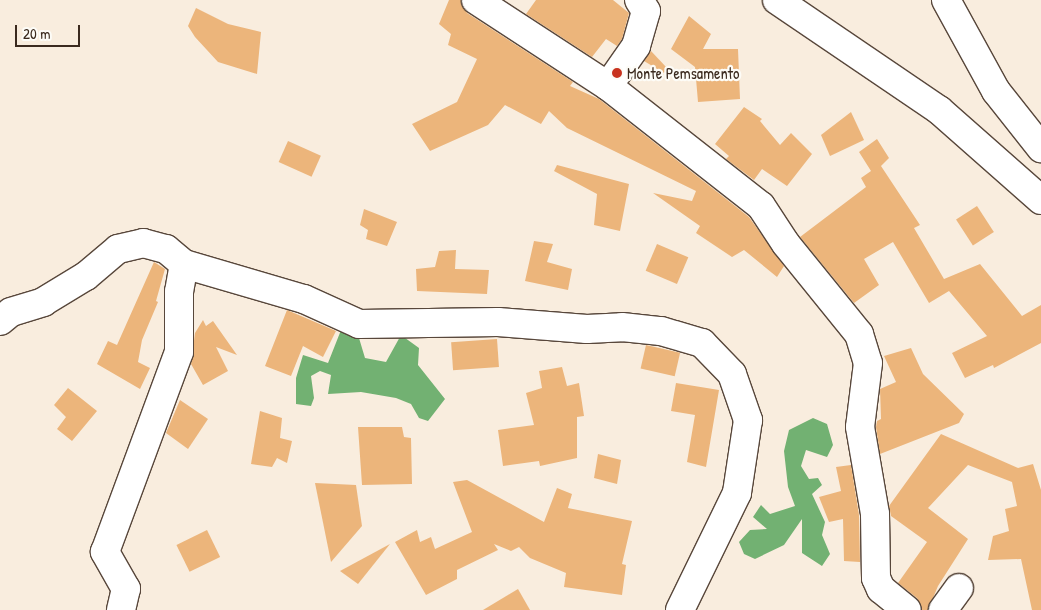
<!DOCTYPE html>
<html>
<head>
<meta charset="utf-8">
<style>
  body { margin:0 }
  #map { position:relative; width:1041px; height:610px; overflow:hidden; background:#f9edde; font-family:"Patrick Hand",sans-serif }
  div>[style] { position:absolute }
  .forest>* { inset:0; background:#72b172 }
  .building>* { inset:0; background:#ecb57b; transform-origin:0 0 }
  .roads { filter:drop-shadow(1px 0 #58473b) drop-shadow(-1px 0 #58473b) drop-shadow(0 1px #58473b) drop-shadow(0 -1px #58473b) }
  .minor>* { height:28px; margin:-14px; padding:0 14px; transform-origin:14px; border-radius:14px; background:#fff }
  .dots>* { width:14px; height:14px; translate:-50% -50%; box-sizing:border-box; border:2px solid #fdfcf7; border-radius:50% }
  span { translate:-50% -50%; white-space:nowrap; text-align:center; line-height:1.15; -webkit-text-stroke:4.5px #fdfcf7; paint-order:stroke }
  .poi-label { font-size:16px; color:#3b2a1e }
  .left { translate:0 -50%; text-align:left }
  .scale { position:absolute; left:15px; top:25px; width:65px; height:22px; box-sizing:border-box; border:2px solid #3b2a1e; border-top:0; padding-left:6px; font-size:15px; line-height:18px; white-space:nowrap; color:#3b2a1e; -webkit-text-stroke:4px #fdfcf7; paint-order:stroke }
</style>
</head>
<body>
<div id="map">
  <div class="forest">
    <i style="clip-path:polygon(343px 325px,359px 338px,365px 358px,386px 362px,401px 335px,419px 348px,418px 365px,445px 399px,428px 421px,419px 418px,411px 404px,396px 398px,361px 392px,328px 394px,331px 375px,320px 371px,311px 376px,314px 398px,311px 406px,296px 404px,296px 378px,303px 355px,328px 363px)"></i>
    <i style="clip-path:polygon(813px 418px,827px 424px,833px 445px,827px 457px,806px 450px,801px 466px,809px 479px,818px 478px,822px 485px,812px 494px,825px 522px,822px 535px,830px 554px,822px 566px,802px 553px,802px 519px,784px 545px,755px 559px,744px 554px,739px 542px,750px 530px,767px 529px,753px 517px,761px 505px,770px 514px,795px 506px,788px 487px,784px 451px,789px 430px)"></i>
  </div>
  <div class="building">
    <i style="clip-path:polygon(449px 0,461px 0,467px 13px,573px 82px,570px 86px,599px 99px,749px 217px,784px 266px,777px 277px,744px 250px,732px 257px,696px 233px,700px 226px,653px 193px,692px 201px,696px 191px,567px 128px,549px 111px,541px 124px,505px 105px,488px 125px,430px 151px,412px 124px,457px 102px,477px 59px,448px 45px,451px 34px,439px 24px)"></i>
    <i style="clip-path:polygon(536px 0,613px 0,629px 13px,622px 39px,617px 46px,606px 39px,592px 57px,526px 14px)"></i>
    <i style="clip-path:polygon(196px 8px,228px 24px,261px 32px,257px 74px,218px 62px,195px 37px,188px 26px)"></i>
    <i style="clip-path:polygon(689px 16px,711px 34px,703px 49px,738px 49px,740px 99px,698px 102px,695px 67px,671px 49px)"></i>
    <i style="clip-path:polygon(651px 51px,667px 68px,664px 73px,644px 61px)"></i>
    <i style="clip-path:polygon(744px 107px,762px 119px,760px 121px,780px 145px,791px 133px,812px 154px,787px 186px,762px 169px,754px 180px,726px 159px,729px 156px,715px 144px)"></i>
    <i style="clip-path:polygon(851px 112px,864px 140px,830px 156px,821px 135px)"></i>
    <i style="clip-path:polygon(877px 139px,889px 158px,881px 166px,920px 225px,914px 228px,944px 279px,980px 264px,1022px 316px,1041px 305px,1041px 343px,994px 368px,993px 365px,965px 378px,952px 353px,987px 336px,949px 291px,929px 303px,893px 242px,864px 259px,879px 285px,854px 303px,800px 237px,866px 187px,861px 178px,871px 171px,859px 152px)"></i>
    <i style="left:288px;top:141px;width:36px;height:23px;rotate:24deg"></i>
    <i style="clip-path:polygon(557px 165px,629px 184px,620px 231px,594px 225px,597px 194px,554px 171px)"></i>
    <i style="left:977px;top:206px;width:31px;height:25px;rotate:57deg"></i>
    <i style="clip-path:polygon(364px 209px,397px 222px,387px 246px,366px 239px,368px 230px,360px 225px)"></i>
    <i style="clip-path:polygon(534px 241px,553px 244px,547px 262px,572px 269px,568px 290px,525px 281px)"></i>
    <i style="left:657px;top:244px;width:34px;height:29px;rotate:23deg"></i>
    <i style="clip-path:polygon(456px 250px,455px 269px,489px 270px,487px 294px,417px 291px,416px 269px,435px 267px,439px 251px)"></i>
    <i style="clip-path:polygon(154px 262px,165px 269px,156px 301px,158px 302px,142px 340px,138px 362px,150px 368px,140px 389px,97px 364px,108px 341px,117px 345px)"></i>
    <i style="clip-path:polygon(287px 310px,336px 331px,323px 357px,303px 346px,291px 376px,265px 366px)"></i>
    <i style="clip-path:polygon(203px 320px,206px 326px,213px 321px,237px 355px,216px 347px,228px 371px,203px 385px,191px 364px,195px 333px)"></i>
    <i style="left:497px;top:339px;width:28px;height:46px;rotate:86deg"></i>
    <i style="left:646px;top:345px;width:35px;height:24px;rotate:13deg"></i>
    <i style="clip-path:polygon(911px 348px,923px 374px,964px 414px,959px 423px,880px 454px,876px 427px,877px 421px,881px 419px,880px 389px,896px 382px,884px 356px)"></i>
    <i style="clip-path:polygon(562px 367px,567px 386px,579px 383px,584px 416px,577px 417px,577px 458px,540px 466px,539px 461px,503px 466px,498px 430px,534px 425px,526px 393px,542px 388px,539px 371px)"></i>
    <i style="clip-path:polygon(676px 383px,719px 390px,706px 467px,687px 462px,695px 415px,671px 411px)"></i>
    <i style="clip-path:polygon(68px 388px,97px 411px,72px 441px,57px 429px,66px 417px,54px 405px)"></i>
    <i style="clip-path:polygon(180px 400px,208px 419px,188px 449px,166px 433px)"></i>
    <i style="clip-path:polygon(260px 411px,282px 418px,280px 438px,292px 441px,287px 463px,277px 458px,272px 467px,251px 464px)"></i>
    <i style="clip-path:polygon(358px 427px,402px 427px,404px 437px,411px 438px,412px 484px,362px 485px)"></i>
    <i style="clip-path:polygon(941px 434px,1018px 468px,1033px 464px,1041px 490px,1041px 610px,1032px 610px,1021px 559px,988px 560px,993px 536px,1009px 531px,1005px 509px,1017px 506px,1012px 482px,968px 465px,928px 508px,968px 539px,938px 586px,928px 610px,922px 610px,917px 598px,898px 583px,927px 542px,891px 516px,889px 506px)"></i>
    <i style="clip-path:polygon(598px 454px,621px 460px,617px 484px,594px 478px)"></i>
    <i style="clip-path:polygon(851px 465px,859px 515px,860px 562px,844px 561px,843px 519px,829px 522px,819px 497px,841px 491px,836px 467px)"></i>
    <i style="clip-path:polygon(467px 480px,544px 522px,557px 488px,572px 494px,568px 508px,632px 521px,622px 564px,626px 565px,622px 595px,564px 587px,566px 573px,530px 558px,519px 547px,511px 551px,494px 544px,498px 550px,457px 570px,457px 579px,426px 595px,395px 542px,417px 530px,420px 542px,431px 537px,435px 549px,472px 532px,453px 482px)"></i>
    <i style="clip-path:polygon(315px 483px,356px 485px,362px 526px,331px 562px)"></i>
    <i style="left:207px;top:530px;width:30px;height:34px;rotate:64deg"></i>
    <i style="clip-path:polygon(390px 544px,358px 584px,340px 571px)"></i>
    <i style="clip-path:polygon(518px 589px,530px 610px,483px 610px)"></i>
  </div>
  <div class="roads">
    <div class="minor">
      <i style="left:476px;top:0;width:158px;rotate:33.1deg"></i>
      <i style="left:608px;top:86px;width:194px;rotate:38.1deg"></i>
      <i style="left:761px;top:206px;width:45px;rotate:56.7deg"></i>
      <i style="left:786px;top:244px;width:116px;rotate:51deg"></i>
      <i style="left:859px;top:334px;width:30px;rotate:73deg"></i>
      <i style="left:868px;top:363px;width:64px;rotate:97.1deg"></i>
      <i style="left:860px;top:427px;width:88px;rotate:80.2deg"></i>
      <i style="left:875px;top:514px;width:64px;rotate:89.1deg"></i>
      <i style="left:876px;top:578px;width:12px;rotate:66deg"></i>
      <i style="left:881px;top:589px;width:33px;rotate:39deg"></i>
      <i style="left:777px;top:0;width:196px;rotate:34.2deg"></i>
      <i style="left:939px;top:110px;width:136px;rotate:41.4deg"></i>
      <i style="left:946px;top:0;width:104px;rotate:61.2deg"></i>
      <i style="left:996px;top:91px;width:73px;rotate:51.7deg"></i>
      <i style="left:608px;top:86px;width:49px;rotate:-55deg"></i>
      <i style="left:636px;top:46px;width:36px;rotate:-74deg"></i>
      <i style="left:646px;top:11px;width:13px;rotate:-122deg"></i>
      <i style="left:0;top:321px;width:14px;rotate:-39deg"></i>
      <i style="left:11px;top:312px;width:34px;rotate:-17deg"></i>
      <i style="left:43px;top:302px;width:50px;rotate:-31.2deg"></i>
      <i style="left:86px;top:276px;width:42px;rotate:-40.2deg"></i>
      <i style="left:118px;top:249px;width:26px;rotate:-13deg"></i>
      <i style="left:143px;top:243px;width:24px;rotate:15deg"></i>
      <i style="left:166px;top:249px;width:23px;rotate:40deg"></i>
      <i style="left:121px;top:610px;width:22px;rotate:-77deg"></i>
      <i style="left:126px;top:589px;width:43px;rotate:-119.6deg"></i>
      <i style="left:105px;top:552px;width:213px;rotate:-69.7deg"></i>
      <i style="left:179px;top:352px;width:60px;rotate:-90deg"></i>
      <i style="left:179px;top:292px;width:28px;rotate:-80deg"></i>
      <i style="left:184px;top:264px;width:125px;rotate:16.3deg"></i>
      <i style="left:304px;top:299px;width:60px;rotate:24.4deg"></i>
      <i style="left:359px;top:324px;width:139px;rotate:-0.8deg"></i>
      <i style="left:498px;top:322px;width:89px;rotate:4.5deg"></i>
      <i style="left:587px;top:329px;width:35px;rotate:-3deg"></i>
      <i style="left:622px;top:327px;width:39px;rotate:6deg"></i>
      <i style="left:661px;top:331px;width:43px;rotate:16.3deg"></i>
      <i style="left:702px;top:343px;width:43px;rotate:45.9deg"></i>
      <i style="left:732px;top:374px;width:49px;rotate:70.8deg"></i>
      <i style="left:748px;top:420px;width:74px;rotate:98.6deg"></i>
      <i style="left:737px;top:493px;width:130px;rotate:116deg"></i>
      <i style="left:943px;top:610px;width:27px;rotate:-54deg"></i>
    </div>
  </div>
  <div class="dots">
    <i style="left:617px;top:73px;background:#c8321e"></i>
  </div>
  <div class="poi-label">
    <span class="left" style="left:627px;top:73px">Monte Pemsamento</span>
  </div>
  <div class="scale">20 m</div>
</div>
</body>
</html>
